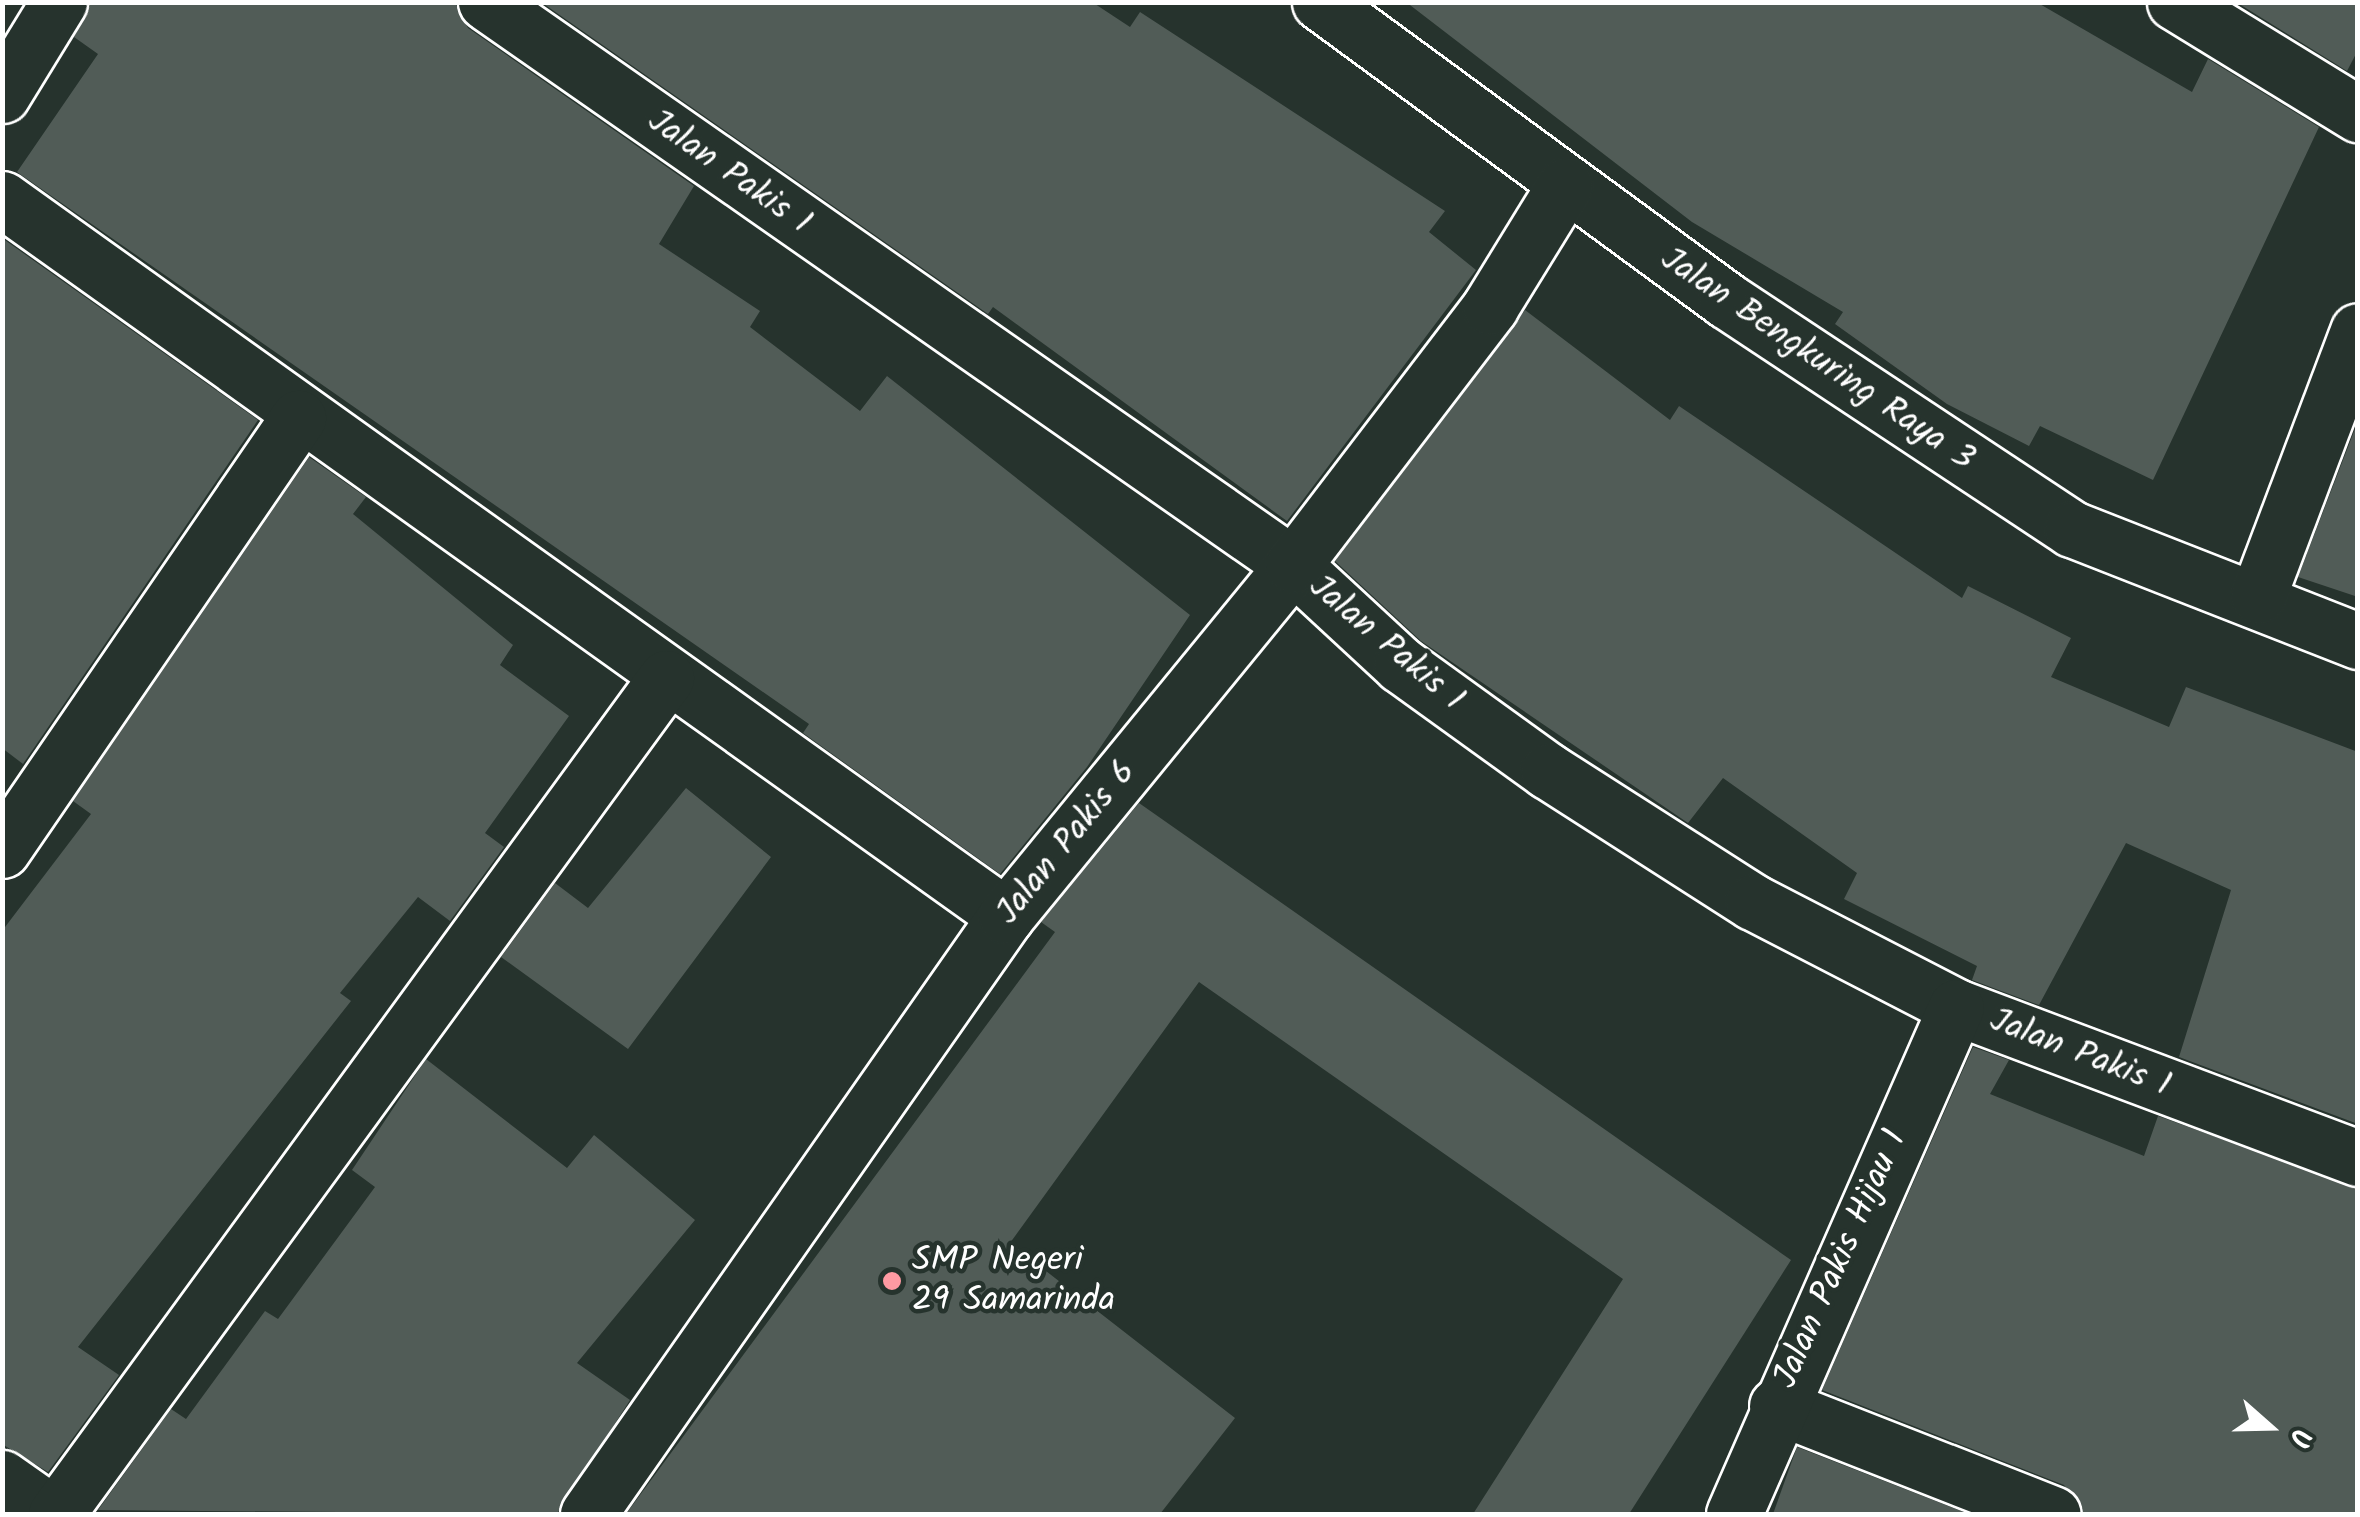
<!DOCTYPE html>
<html>
<head>
<meta charset="utf-8">
<style>
  body { margin:0 }
  #map { position:relative; width:2360px; height:1517px; overflow:hidden; background:#26332d; font-family:Kalam,sans-serif }
  div>[style] { position:absolute }
  .building>* { inset:0; background:#515c57 }
  .roads { filter:drop-shadow(2px 0 #fff) drop-shadow(-2px 0 #fff) drop-shadow(0 2px #fff) drop-shadow(0 -2px #fff) }
  .street>* { height:55px; margin:-27.5px; padding:0 27.5px; transform-origin:27.5px; border-radius:27.5px; background:#26332d }
  .dots>* { width:28px; height:28px; translate:-50% -50%; box-sizing:border-box; border:5px solid #26332d; border-radius:50% }
  span { translate:-50% -50%; white-space:nowrap; text-align:center; line-height:1.15; -webkit-text-stroke:9px #26332d; paint-order:stroke }
  .street-label { font-size:35px; color:#fff }
  .poi-label { font-size:35px; color:#fff }
  .left { translate:0 -50%; text-align:left }
  .frame { position:absolute; inset:0; border:5px solid #fff; pointer-events:none }
  .north { position:absolute; left:2220px; top:1377px; width:100px; height:100px; -webkit-text-stroke:8px #26332d; paint-order:stroke; rotate:110deg; font-size:28px; font-weight:700; line-height:40px; text-align:center; color:#fff }
  .north::after { content:''; display:block; margin:auto; width:35px; height:45px; background:#fff; clip-path:polygon(50% 0,100% 100%,50% 72%,0 100%) }
</style>
</head>
<body>
<div id="map">
  <div class="building">
    <i style="clip-path:polygon(90px 2px,455px 2px,468px 28px,694px 186px,659px 244px,760px 311px,750px 327px,860px 411px,887px 376px,1190px 615px,1087px 767px,1000px 874px,803px 733px,809px 724px,17px 172px,98px 54px,74px 37px)"></i>
    <i style="clip-path:polygon(541px 2px,1092px 2px,1130px 27px,1140px 12px,1445px 211px,1429px 232px,1476px 270px,1287px 521px,993px 307px,988px 314px)"></i>
    <i style="clip-path:polygon(1406px 2px,2038px 3px,2192px 92px,2208px 59px,2319px 127px,2153px 480px,2040px 426px,2029px 446px,1947px 404px,1835px 324px,1843px 312px,1692px 222px)"></i>
    <i style="clip-path:polygon(2236px 2px,2358px 2px,2358px 50px,2347px 71px)"></i>
    <i style="clip-path:polygon(2px 238px,258px 420px,23px 764px,2px 748px)"></i>
    <i style="clip-path:polygon(1525px 310px,1670px 420px,1679px 406px,1962px 598px,1968px 586px,2071px 638px,2051px 677px,2169px 727px,2186px 687px,2358px 752px,2358px 1124px,2179px 1057px,2231px 890px,2126px 843px,2039px 1005px,1972px 980px,1977px 966px,1844px 899px,1857px 873px,1723px 778px,1688px 823px,1421px 641px,1335px 561px)"></i>
    <i style="clip-path:polygon(2358px 421px,2358px 597px,2298px 577px)"></i>
    <i style="clip-path:polygon(309px 457px,366px 497px,353px 514px,513px 645px,500px 665px,569px 716px,485px 833px,504px 847px,450px 921px,418px 897px,340px 993px,351px 1001px,78px 1347px,119px 1375px,48px 1472px,2px 1444px,2px 931px,91px 814px,73px 801px)"></i>
    <i style="clip-path:polygon(686px 788px,771px 857px,628px 1049px,501px 957px,555px 883px,588px 908px)"></i>
    <i style="clip-path:polygon(1139px 803px,1791px 1260px,1629px 1514px,1473px 1514px,1623px 1279px,1199px 982px,1010px 1243px,1235px 1418px,1160px 1514px,626px 1514px,1055px 932px,1041px 922px)"></i>
    <i style="clip-path:polygon(1973px 1047px,2009px 1060px,1990px 1094px,2144px 1156px,2158px 1116px,2358px 1188px,2358px 1514px,2083px 1514px,2064px 1485px,1822px 1390px)"></i>
    <i style="clip-path:polygon(426px 1059px,567px 1168px,594px 1135px,695px 1220px,577px 1363px,630px 1400px,557px 1514px,98px 1510px,171px 1409px,186px 1419px,265px 1311px,278px 1319px,375px 1187px,352px 1170px)"></i>
    <i style="clip-path:polygon(1797px 1447px,1969px 1514px,1773px 1514px)"></i>
  </div>
  <div class="roads">
    <div class="street">
      <i style="left:486px;top:2px;width:984px;rotate:34.9deg"></i>
      <i style="left:1293px;top:565px;width:147px;rotate:42.8deg"></i>
      <i style="left:1401px;top:665px;width:181px;rotate:35.8deg"></i>
      <i style="left:1548px;top:771px;width:243px;rotate:32.6deg"></i>
      <i style="left:1753px;top:902px;width:229px;rotate:27.3deg"></i>
      <i style="left:1956px;top:1007px;width:429px;rotate:20.6deg"></i>
      <i style="left:1320px;top:2px;width:504px;rotate:36.28deg"></i>
      <i style="left:1726px;top:300px;width:415px;rotate:33.5deg"></i>
      <i style="left:2072px;top:529px;width:307px;rotate:21.4deg"></i>
      <i style="left:2175px;top:2px;width:215px;rotate:31.5deg"></i>
      <i style="left:2px;top:95px;width:109px;rotate:-58.5deg"></i>
      <i style="left:2px;top:199px;width:1234px;rotate:35.53deg"></i>
      <i style="left:2258px;top:596px;width:283px;rotate:-69.3deg"></i>
      <i style="left:2px;top:850px;width:524px;rotate:-55.58deg"></i>
      <i style="left:1777px;top:1406px;width:296px;rotate:21.4deg"></i>
      <i style="left:2px;top:1478px;width:62px;rotate:35.2deg"></i>
      <i style="left:56px;top:1514px;width:1035px;rotate:-53.88deg"></i>
      <i style="left:588px;top:1514px;width:730px;rotate:-55.05deg"></i>
      <i style="left:1006px;top:916px;width:453px;rotate:-50.7deg"></i>
      <i style="left:1293px;top:565px;width:325px;rotate:-52.6deg"></i>
      <i style="left:1490px;top:307px;width:143px;rotate:-58.4deg"></i>
      <i style="left:1734px;top:1514px;width:553px;rotate:-66.35deg"></i>
    </div>
  </div>
  <div class="dots">
    <i style="left:892px;top:1281px;background:#ff9aa2"></i>
  </div>
  <div class="street-label">
    <span style="left:729px;top:173px;rotate:35deg">Jalan Pakis 1</span>
    <span style="left:1817px;top:360px;rotate:34deg">Jalan Bengkuring Raya 3</span>
    <span style="left:1386px;top:644px;rotate:40deg">Jalan Pakis 1</span>
    <span style="left:1067px;top:843px;rotate:-51deg">Jalan Pakis 6</span>
    <span style="left:2080px;top:1054px;rotate:21deg">Jalan Pakis 1</span>
    <span style="left:1841px;top:1259px;rotate:-66deg">Jalan Pakis Hijau 1</span>
  </div>
  <div class="poi-label">
    <span class="left" style="left:912px;top:1281px">SMP Negeri<br>29 Samarinda</span>
  </div>
  <div class="frame"></div>
  <div class="north">U</div>
</div>
</body>
</html>
